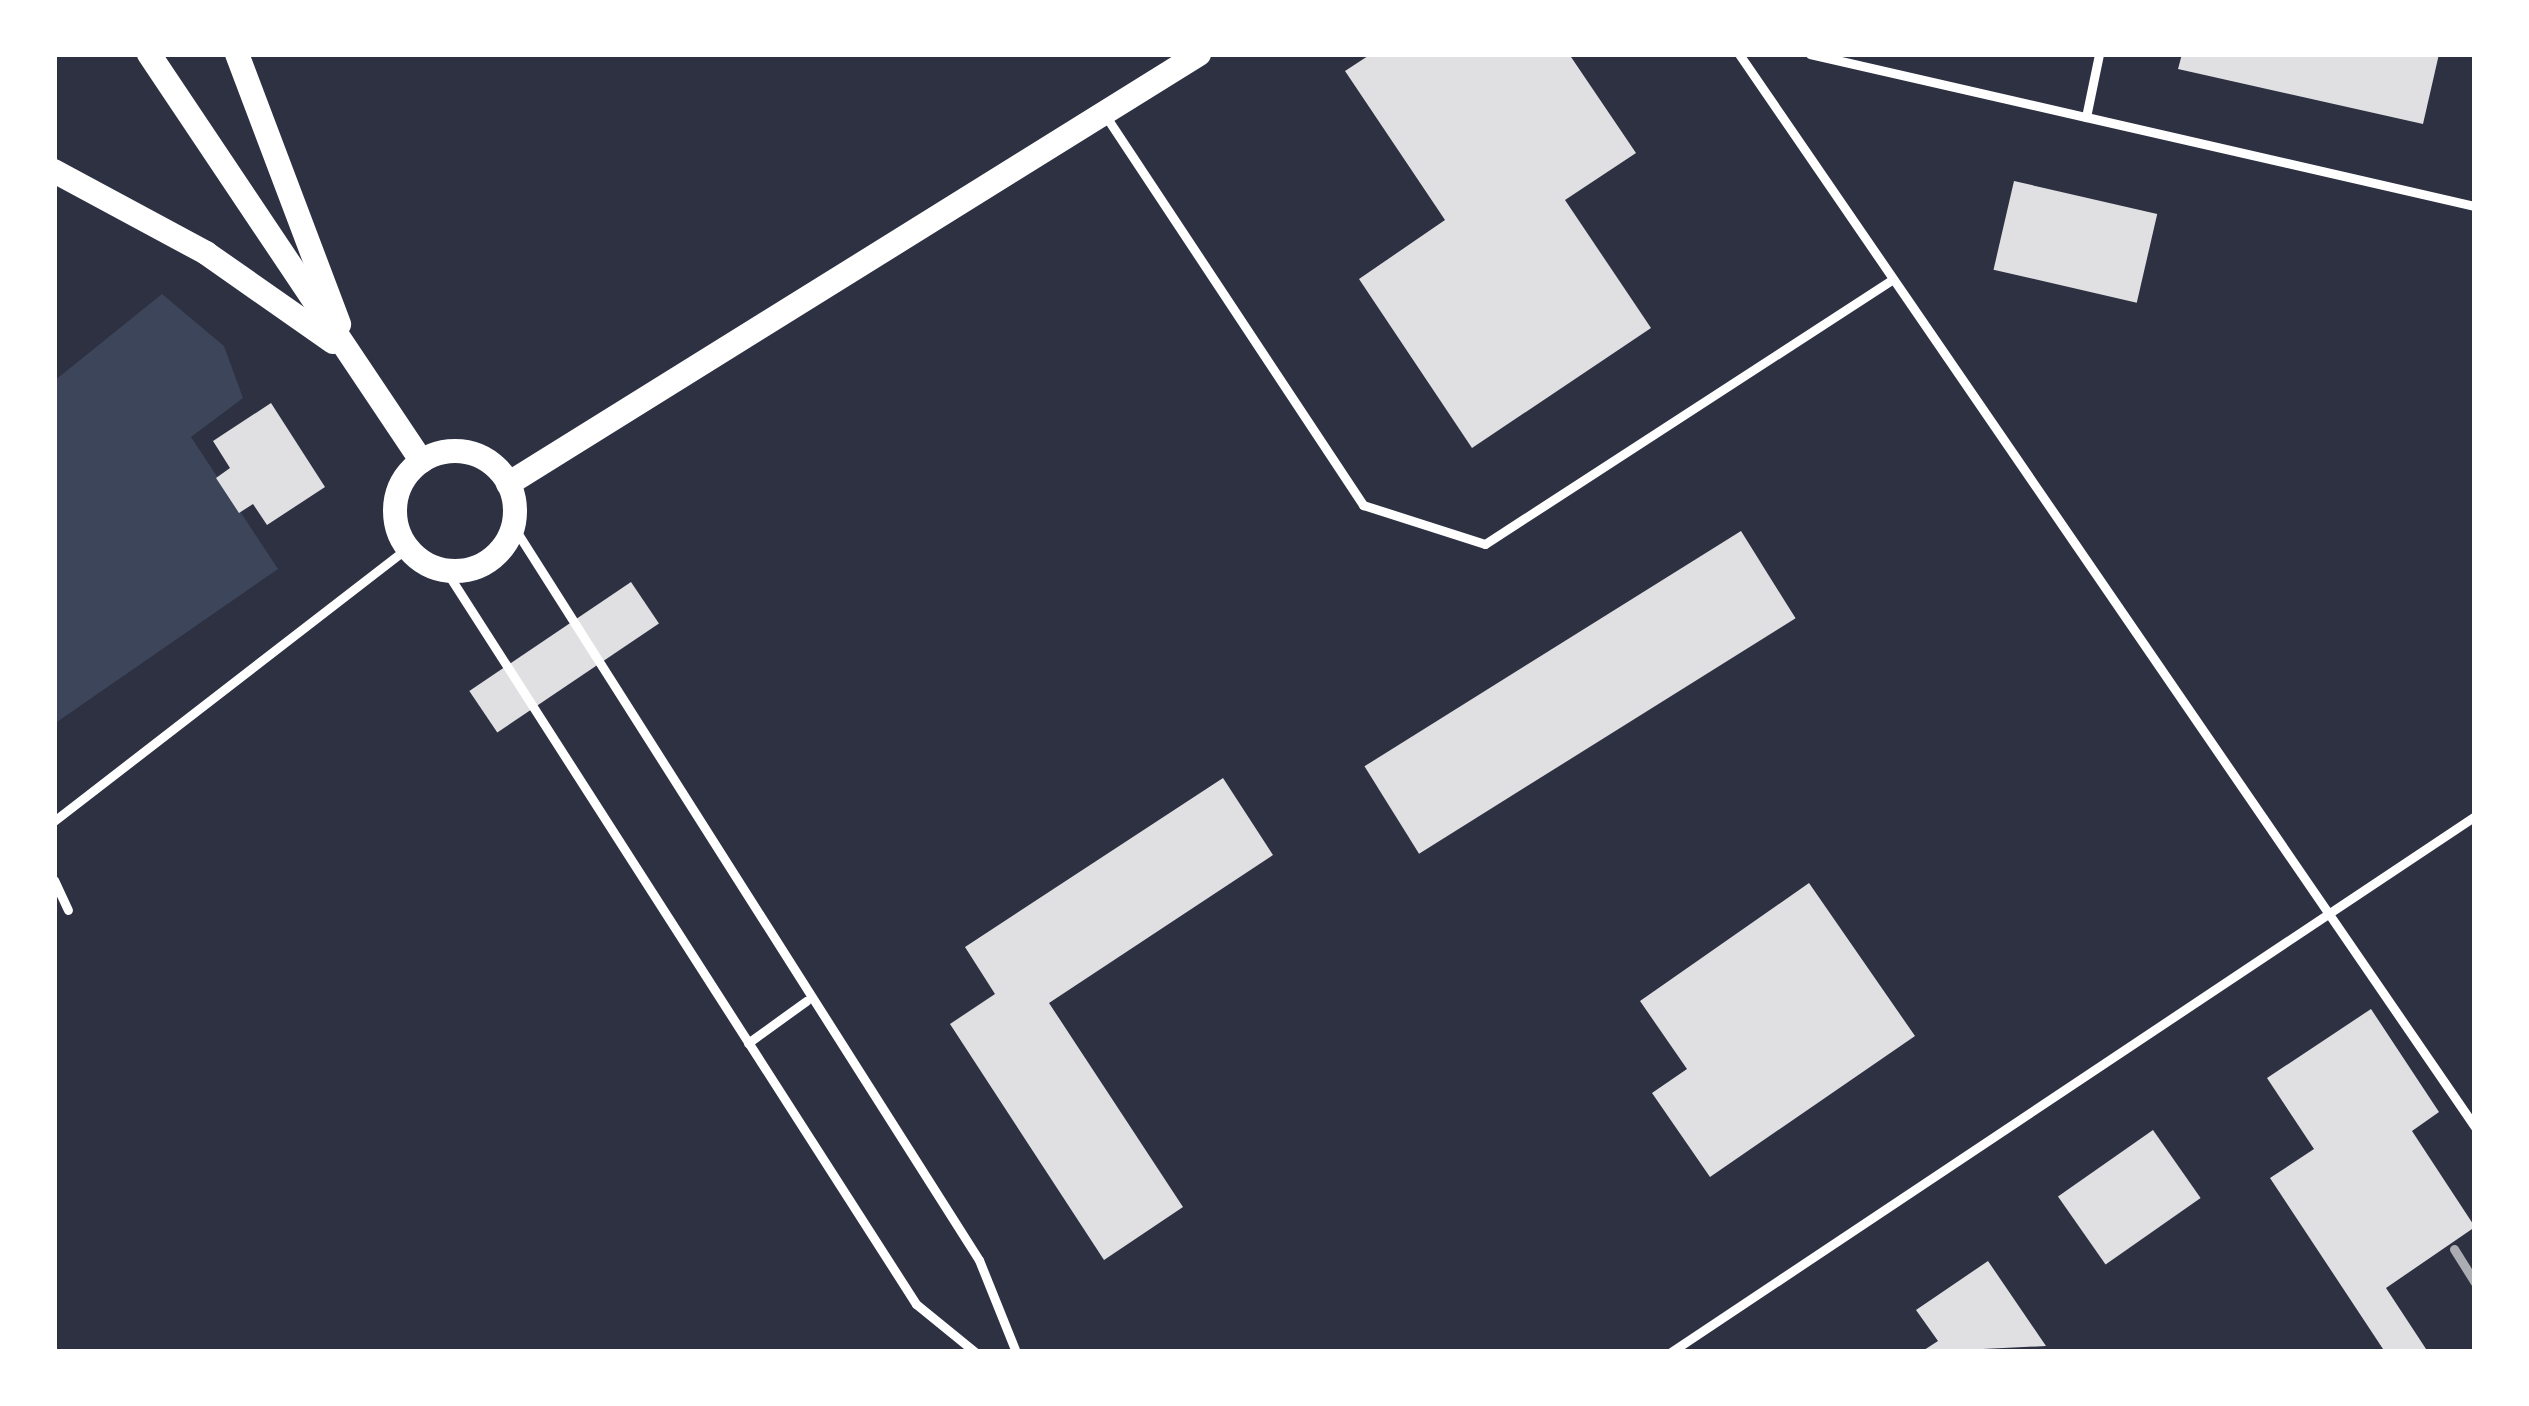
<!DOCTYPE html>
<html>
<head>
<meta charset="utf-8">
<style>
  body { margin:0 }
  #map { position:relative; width:2529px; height:1406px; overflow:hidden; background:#2d3142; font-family:"Libre Baskerville",serif }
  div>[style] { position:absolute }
  .green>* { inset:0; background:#3c4559 }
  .building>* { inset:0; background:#e0e0e3; transform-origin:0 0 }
  .service>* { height:9px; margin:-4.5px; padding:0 4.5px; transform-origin:4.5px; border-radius:4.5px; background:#fff }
  .secondary>* { height:24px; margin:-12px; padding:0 12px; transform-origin:12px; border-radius:12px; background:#fff }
  .secondary>.ring { margin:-12px; padding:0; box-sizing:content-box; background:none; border:24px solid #fff; border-radius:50% }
  .rail>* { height:9px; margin:-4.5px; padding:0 4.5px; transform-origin:4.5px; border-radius:4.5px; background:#abadb3 }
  span { translate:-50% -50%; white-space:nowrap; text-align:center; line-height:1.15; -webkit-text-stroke:12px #fff; paint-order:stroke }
  .frame { position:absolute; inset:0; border:57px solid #fff; pointer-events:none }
</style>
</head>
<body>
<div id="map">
  <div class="green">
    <i style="clip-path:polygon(162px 294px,224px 346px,243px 398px,191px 437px,278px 569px,54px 724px,54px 381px)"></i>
  </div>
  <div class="building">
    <i style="clip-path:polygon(1371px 54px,1569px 54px,1636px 153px,1565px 200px,1651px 328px,1472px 448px,1359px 279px,1445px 220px,1345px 71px)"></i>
    <i style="clip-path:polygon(2182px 54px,2439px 54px,2423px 124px,2178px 69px)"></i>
    <i style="left:2014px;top:181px;width:147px;height:91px;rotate:13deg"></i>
    <i style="clip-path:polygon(271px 403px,325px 487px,267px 525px,253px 504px,239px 513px,216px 478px,230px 468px,213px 441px)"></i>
    <i style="left:1741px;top:531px;width:103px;height:444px;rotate:58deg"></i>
    <i style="left:631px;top:582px;width:50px;height:195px;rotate:56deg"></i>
    <i style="clip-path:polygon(1223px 778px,1273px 855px,1049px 1003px,1183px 1207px,1104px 1260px,950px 1024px,995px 994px,965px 947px)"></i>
    <i style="clip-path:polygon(1809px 883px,1915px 1036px,1710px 1177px,1652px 1093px,1687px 1069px,1640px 1001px)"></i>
    <i style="clip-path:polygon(2371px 1009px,2439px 1112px,2412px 1131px,2475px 1227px,2386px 1288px,2428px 1352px,2385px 1352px,2270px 1178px,2314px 1149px,2267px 1078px)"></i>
    <i style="left:2153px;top:1130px;width:83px;height:116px;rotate:55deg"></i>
    <i style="clip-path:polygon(1988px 1261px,2046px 1346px,1921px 1352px,1938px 1341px,1916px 1310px)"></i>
  </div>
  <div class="service">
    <i style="left:1739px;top:54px;width:1301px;rotate:55.55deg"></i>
    <i style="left:1810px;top:54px;width:283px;rotate:12.9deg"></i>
    <i style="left:2086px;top:117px;width:64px;rotate:-78.3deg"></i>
    <i style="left:1105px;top:115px;width:468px;rotate:56.5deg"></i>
    <i style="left:1363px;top:505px;width:128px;rotate:17.7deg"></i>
    <i style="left:1485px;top:544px;width:483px;rotate:-33deg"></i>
    <i style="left:2086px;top:117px;width:399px;rotate:12.9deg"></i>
    <i style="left:513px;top:526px;width:869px;rotate:57.59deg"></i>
    <i style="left:979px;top:1260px;width:99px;rotate:68.1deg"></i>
    <i style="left:446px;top:571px;width:871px;rotate:57.33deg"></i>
    <i style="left:916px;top:1304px;width:76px;rotate:39.1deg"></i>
    <i style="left:54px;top:821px;width:446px;rotate:-37.7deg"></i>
    <i style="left:54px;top:880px;width:33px;rotate:65deg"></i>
    <i style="left:748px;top:1043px;width:72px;rotate:-35.9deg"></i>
    <i style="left:1671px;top:1352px;width:966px;rotate:-33.69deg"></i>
  </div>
  <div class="secondary">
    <i style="left:149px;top:54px;width:490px;rotate:56.2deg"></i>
    <i style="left:237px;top:54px;width:289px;rotate:69.3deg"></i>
    <i style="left:54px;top:171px;width:173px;rotate:28.3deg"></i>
    <i style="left:206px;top:253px;width:155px;rotate:35deg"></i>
    <i class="ring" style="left:395px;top:451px;width:96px;height:96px"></i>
    <i style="left:508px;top:484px;width:814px;rotate:-31.89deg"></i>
  </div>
  <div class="rail">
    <i style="left:2454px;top:1249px;width:39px;rotate:58deg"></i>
  </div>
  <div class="frame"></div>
</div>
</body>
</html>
